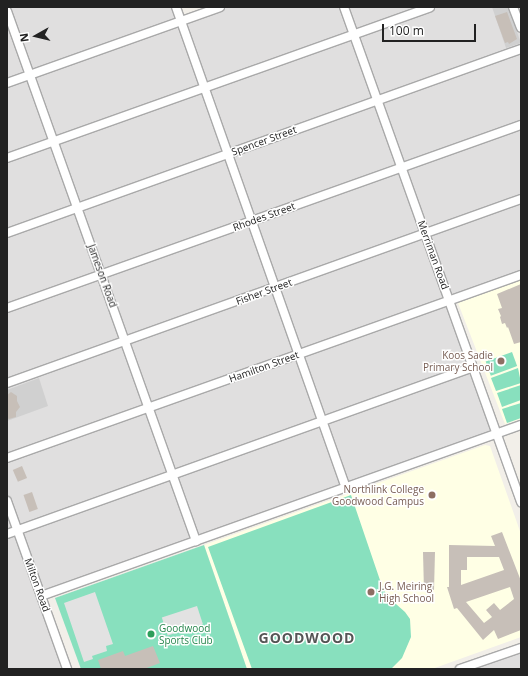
<!DOCTYPE html>
<html>
<head>
<meta charset="utf-8">
<style>
  body { margin:0 }
  #map { position:relative; width:528px; height:676px; overflow:hidden; background:#f2efe9; font-family:"Open Sans",sans-serif }
  div>[style] { position:absolute }
  .residential>* { inset:0; background:#e0dfdf }
  .education>* { inset:0; background:#ffffe5 }
  .religious>* { inset:0; background:#d0d0d0 }
  .pitch>* { inset:0; background:#88e0be; transform-origin:0 0 }
  .parking>* { inset:0; background:#e2e2e2; transform-origin:0 0 }
  .building>* { inset:0; background:#c7bfb8; transform-origin:0 0 }
  .roads { filter:drop-shadow(1px 0 #a9a9a9) drop-shadow(-1px 0 #a9a9a9) drop-shadow(0 1px #a9a9a9) drop-shadow(0 -1px #a9a9a9) }
  .minor>* { height:8px; margin:-4px; padding:0 4px; transform-origin:4px; border-radius:4px; background:#fff }
  .dots>* { width:11px; height:11px; translate:-50% -50%; box-sizing:border-box; border:2px solid #fff; border-radius:50% }
  span { translate:-50% -50%; white-space:nowrap; text-align:center; line-height:1.15; -webkit-text-stroke:3px #fff; paint-order:stroke }
  .street-label { font-size:10px; color:#222 }
  .education-label { font-size:10px; color:#785e54 }
  .right { translate:-100% -50%; text-align:right }
  .left { translate:0 -50%; text-align:left }
  .leisure-label { font-size:10px; color:#27864d }
  .district-label { font-size:14px; color:#555; font-weight:700; letter-spacing:1px }
  .frame { position:absolute; inset:0; border:8px solid #222; pointer-events:none }
  .north { position:absolute; left:16px; top:16px; width:40px; height:40px; -webkit-text-stroke:3px #fff; paint-order:stroke; rotate:262deg; font-size:11px; font-weight:700; line-height:16px; text-align:center; color:#222 }
  .north::after { content:''; display:block; margin:auto; width:14px; height:18px; background:#222; clip-path:polygon(50% 0,100% 100%,50% 72%,0 100%) }
  .scale { position:absolute; left:382px; top:24px; width:94px; height:18px; box-sizing:border-box; border:2px solid #222; border-top:0; padding-left:5px; font-size:12px; line-height:14px; white-space:nowrap; color:#222; -webkit-text-stroke:3px #fff; paint-order:stroke }
</style>
</head>
<body>
<div id="map">
  <div class="residential">
    <i style="clip-path:polygon(7px 7px,176px 7px,181px 19px,215px 7px,521px 7px,521px 276px,449px 303px,495px 436px,42px 596px,68px 669px,7px 669px)"></i>
    <i style="clip-path:polygon(521px 647px,521px 669px,459px 669px)"></i>
  </div>
  <div class="education">
    <i style="clip-path:polygon(521px 280px,521px 419px,505px 424px,458px 303px)"></i>
    <i style="clip-path:polygon(485px 445px,490px 446px,521px 534px,521px 637px,432px 669px,247px 669px,204px 545px)"></i>
  </div>
  <div class="religious">
    <i style="clip-path:polygon(492px 7px,508px 7px,521px 43px,506px 48px)"></i>
    <i style="clip-path:polygon(39px 378px,48px 406px,7px 421px,7px 390px)"></i>
  </div>
  <div class="pitch">
    <i style="left:512px;top:352px;width:15px;height:28px;rotate:70deg"></i>
    <i style="clip-path:polygon(518px 368px,521px 383px,496px 391px,491px 378px)"></i>
    <i style="clip-path:polygon(521px 385px,521px 400px,502px 407px,497px 393px)"></i>
    <i style="clip-path:polygon(521px 403px,521px 418px,507px 423px,502px 409px)"></i>
    <i style="clip-path:polygon(351px 495px,383px 589px,388px 597px,405px 612px,410px 619px,411px 637px,402px 658px,391px 669px,252px 669px,208px 547px)"></i>
    <i style="clip-path:polygon(204px 545px,247px 669px,81px 669px,55px 598px)"></i>
  </div>
  <div class="parking">
    <i style="clip-path:polygon(95px 592px,113px 644px,106px 646px,107px 651px,92px 656px,93px 659px,84px 662px,64px 603px)"></i>
    <i style="left:197px;top:606px;width:19px;height:37px;rotate:72deg"></i>
  </div>
  <div class="building">
    <i style="clip-path:polygon(507px 12px,517px 39px,509px 44px,508px 42px,505px 43px,495px 16px)"></i>
    <i style="clip-path:polygon(521px 284px,521px 342px,514px 344px,508px 327px,507px 328px,505px 323px,502px 324px,500px 317px,501px 316px,498px 309px,502px 308px,497px 294px)"></i>
    <i style="clip-path:polygon(11px 392px,17px 396px,17px 401px,20px 407px,16px 412px,16px 417px,9px 419px,7px 418px,7px 395px)"></i>
    <i style="left:22px;top:466px;width:13px;height:10px;rotate:67deg"></i>
    <i style="left:32px;top:492px;width:18px;height:9px;rotate:71deg"></i>
    <i style="clip-path:polygon(evenodd,502px 532px,521px 581px,521px 630px,498px 639px,494px 630px,483px 640px,457px 608px,454px 609px,447px 587px,449px 587px,449px 545px,495px 546px,491px 536px,502px 532px,467px 557px,499px 557px,504px 570px,461px 585px,461px 570px,467px 570px,467px 557px,502px 532px,510px 587px,514px 599px,500px 610px,494px 603px,486px 610px,492px 617px,484px 623px,466px 602px,510px 587px)"></i>
    <i style="clip-path:polygon(423px 552px,435px 552px,434px 590px,424px 591px)"></i>
    <i style="clip-path:polygon(153px 646px,160px 663px,144px 669px,101px 669px,98px 660px,123px 651px,125px 656px)"></i>
  </div>
  <div class="roads">
    <div class="minor">
      <i style="left:176px;top:7px;width:510px;rotate:70.54deg"></i>
      <i style="left:344px;top:7px;width:526px;rotate:70.32deg"></i>
      <i style="left:513px;top:7px;width:22px;rotate:69deg"></i>
      <i style="left:7px;top:11px;width:563px;rotate:70.37deg"></i>
      <i style="left:7px;top:83px;width:226px;rotate:-19.6deg"></i>
      <i style="left:7px;top:158px;width:449px;rotate:-19.6deg"></i>
      <i style="left:7px;top:233px;width:546px;rotate:-19.7deg"></i>
      <i style="left:7px;top:308px;width:546px;rotate:-19.6deg"></i>
      <i style="left:7px;top:383px;width:546px;rotate:-19.7deg"></i>
      <i style="left:7px;top:458px;width:546px;rotate:-19.6deg"></i>
      <i style="left:7px;top:501px;width:178px;rotate:70.3deg"></i>
      <i style="left:7px;top:534px;width:495px;rotate:-19.7deg"></i>
      <i style="left:41px;top:596px;width:510px;rotate:-19.61deg"></i>
      <i style="left:460px;top:669px;width:65px;rotate:-19deg"></i>
    </div>
  </div>
  <div class="dots">
    <i style="left:501px;top:361px;background:#8d6e63"></i>
    <i style="left:432px;top:495px;background:#8d6e63"></i>
    <i style="left:371px;top:592px;background:#8d6e63"></i>
    <i style="left:151px;top:634px;background:#2e9e5b"></i>
  </div>
  <div class="street-label">
    <span style="left:264px;top:141px;rotate:-20deg">Spencer Street</span>
    <span style="left:264px;top:217px;rotate:-20deg">Rhodes Street</span>
    <span style="left:433px;top:255px;rotate:70deg">Merriman Road</span>
    <span style="left:102px;top:276px;rotate:70deg">Jameson Road</span>
    <span style="left:264px;top:292px;rotate:-20deg">Fisher Street</span>
    <span style="left:264px;top:367px;rotate:-20deg">Hamilton Street</span>
    <span style="left:37px;top:585px;rotate:70deg">Milton Road</span>
  </div>
  <div class="education-label">
    <span class="right" style="left:493px;top:361px">Koos Sadie<br>Primary School</span>
    <span class="right" style="left:424px;top:495px">Northlink College<br>Goodwood Campus</span>
    <span class="left" style="left:379px;top:592px">J.G. Meiring<br>High School</span>
  </div>
  <div class="leisure-label">
    <span class="left" style="left:159px;top:634px">Goodwood<br>Sports Club</span>
  </div>
  <div class="district-label">
    <span style="left:307px;top:638px">GOODWOOD</span>
  </div>
  <div class="frame"></div>
  <div class="north">N</div>
  <div class="scale">100 m</div>
</div>
</body>
</html>
